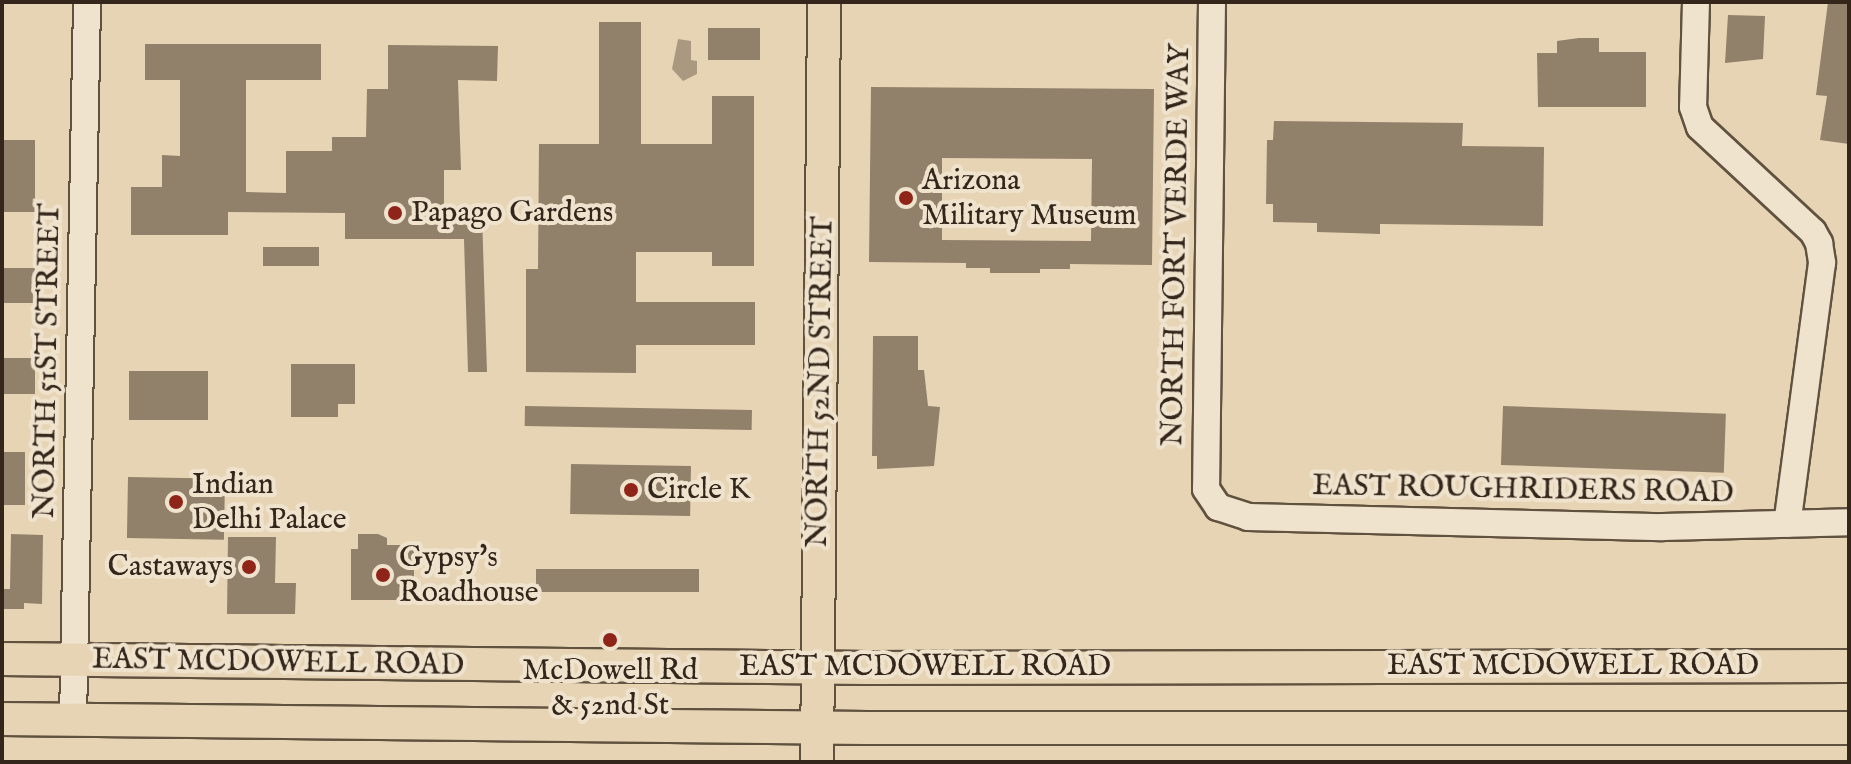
<!DOCTYPE html>
<html>
<head>
<meta charset="utf-8">
<style>
  body { margin:0 }
  #map { position:relative; width:1851px; height:764px; overflow:hidden; background:#e7d4b4; font-family:"IM FELL English",serif }
  div>[style] { position:absolute }
  .water>* { inset:0; background:#aa9980 }
  .building>* { inset:0; background:#91806a; transform-origin:0 0 }
  .roads { filter:drop-shadow(2px 0 #615240) drop-shadow(-2px 0 #615240) drop-shadow(0 2px #615240) drop-shadow(0 -2px #615240) }
  .minor>* { height:26px; margin:-13px; padding:0 13px; transform-origin:13px; border-radius:13px; background:#efe3ce }
  .major>* { height:32px; margin:-16px; padding:0 16px; transform-origin:16px; border-radius:16px; background:#e7d4b4 }
  .dots>* { width:22px; height:22px; translate:-50% -50%; box-sizing:border-box; border:4px solid #efe3ce; border-radius:50% }
  span { translate:-50% -50%; white-space:nowrap; text-align:center; line-height:1.15; -webkit-text-stroke:8px #efe3ce; paint-order:stroke }
  .poi-label { font-size:30px; color:#34261a }
  .left { translate:0 -50%; text-align:left }
  .right { translate:-100% -50%; text-align:right }
  .street-label { font-size:30px; color:#34261a }
  .frame { position:absolute; inset:0; border:4px solid #34261a; pointer-events:none }
</style>
</head>
<body>
<div id="map">
  <div class="water">
    <i style="clip-path:polygon(678px 39px,691px 41px,691px 60px,697px 61px,697px 74px,683px 81px,672px 69px)"></i>
  </div>
  <div class="building">
    <i style="clip-path:polygon(1828px 2px,1849px 2px,1849px 144px,1820px 140px,1827px 96px,1816px 95px)"></i>
    <i style="clip-path:polygon(1728px 15px,1765px 16px,1763px 59px,1725px 63px)"></i>
    <i style="clip-path:polygon(599px 22px,641px 22px,641px 144px,712px 144px,712px 96px,754px 96px,754px 266px,712px 266px,712px 252px,636px 252px,636px 302px,755px 302px,755px 345px,636px 345px,636px 373px,526px 372px,526px 269px,538px 269px,539px 144px,599px 144px)"></i>
    <i style="left:708px;top:28px;width:52px;height:32px"></i>
    <i style="clip-path:polygon(1579px 38px,1599px 38px,1599px 52px,1646px 52px,1646px 107px,1538px 107px,1537px 53px,1557px 53px,1557px 41px)"></i>
    <i style="clip-path:polygon(145px 44px,321px 44px,321px 80px,246px 80px,246px 192px,286px 193px,286px 151px,332px 151px,332px 137px,366px 137px,367px 89px,388px 89px,388px 45px,498px 46px,497px 81px,458px 80px,461px 170px,444px 170px,444px 217px,482px 215px,487px 372px,468px 372px,464px 239px,345px 239px,345px 213px,228px 212px,228px 235px,131px 235px,131px 187px,162px 187px,162px 155px,180px 156px,180px 80px,145px 80px)"></i>
    <i style="clip-path:polygon(evenodd,871px 87px,1154px 89px,1152px 265px,1070px 264px,1070px 269px,1040px 269px,1040px 273px,990px 273px,990px 268px,966px 268px,966px 263px,869px 262px,871px 87px,942px 158px,1092px 159px,1091px 241px,942px 240px,942px 158px)"></i>
    <i style="clip-path:polygon(1274px 121px,1463px 123px,1462px 146px,1544px 147px,1543px 226px,1380px 224px,1380px 234px,1351px 233px,1317px 232px,1317px 223px,1273px 222px,1273px 204px,1266px 204px,1267px 140px,1273px 140px)"></i>
    <i style="left:2px;top:140px;width:33px;height:72px"></i>
    <i style="left:263px;top:247px;width:56px;height:19px"></i>
    <i style="left:2px;top:268px;width:33px;height:35px"></i>
    <i style="clip-path:polygon(873px 336px,918px 336px,918px 370px,924px 370px,928px 406px,940px 407px,934px 466px,877px 469px,877px 456px,872px 456px)"></i>
    <i style="left:2px;top:358px;width:33px;height:36px"></i>
    <i style="clip-path:polygon(291px 364px,355px 364px,355px 404px,338px 404px,338px 417px,291px 417px)"></i>
    <i style="left:129px;top:371px;width:79px;height:49px"></i>
    <i style="left:525px;top:406px;width:227px;height:20px;rotate:1deg"></i>
    <i style="left:1503px;top:406px;width:223px;height:59px;rotate:2deg"></i>
    <i style="left:2px;top:452px;width:23px;height:53px"></i>
    <i style="left:571px;top:464px;width:120px;height:50px;rotate:1deg"></i>
    <i style="left:128px;top:477px;width:97px;height:61px;rotate:1deg"></i>
    <i style="clip-path:polygon(11px 534px,43px 535px,42px 604px,24px 603px,24px 609px,2px 609px,2px 589px,10px 589px)"></i>
    <i style="clip-path:polygon(358px 534px,378px 534px,387px 538px,387px 545px,414px 545px,414px 600px,351px 600px,351px 549px,358px 549px)"></i>
    <i style="clip-path:polygon(228px 537px,276px 537px,275px 583px,296px 583px,295px 614px,227px 614px)"></i>
    <i style="left:536px;top:569px;width:163px;height:23px"></i>
  </div>
  <div class="roads">
    <div class="minor">
      <i style="left:1212px;top:2px;width:487px;rotate:90.7deg"></i>
      <i style="left:1206px;top:489px;width:22px;rotate:56deg"></i>
      <i style="left:1218px;top:507px;width:32px;rotate:18deg"></i>
      <i style="left:1248px;top:517px;width:415px;rotate:1.4deg"></i>
      <i style="left:1663px;top:527px;width:186px;rotate:-1.5deg"></i>
      <i style="left:1696px;top:2px;width:105px;rotate:91.6deg"></i>
      <i style="left:1693px;top:107px;width:21px;rotate:71deg"></i>
      <i style="left:1700px;top:127px;width:154px;rotate:42.9deg"></i>
      <i style="left:1813px;top:232px;width:13px;rotate:61deg"></i>
      <i style="left:1819px;top:243px;width:20px;rotate:81deg"></i>
      <i style="left:1822px;top:263px;width:263px;rotate:97.6deg"></i>
      <i style="left:73px;top:720px;width:718px;rotate:-88.88deg"></i>
    </div>
    <div class="major">
      <i style="left:2px;top:659px;width:865px;rotate:0.6deg"></i>
      <i style="left:867px;top:668px;width:982px;rotate:-0.12deg"></i>
      <i style="left:2px;top:719px;width:865px;rotate:0.6deg"></i>
      <i style="left:867px;top:728px;width:982px"></i>
      <i style="left:817px;top:762px;width:760px;rotate:-89.47deg"></i>
    </div>
  </div>
  <div class="dots">
    <i style="left:906px;top:198px;background:#8f2418"></i>
    <i style="left:395px;top:213px;background:#8f2418"></i>
    <i style="left:631px;top:490px;background:#8f2418"></i>
    <i style="left:176px;top:502px;background:#8f2418"></i>
    <i style="left:249px;top:567px;background:#8f2418"></i>
    <i style="left:383px;top:575px;background:#8f2418"></i>
    <i style="left:610px;top:640px;background:#8f2418"></i>
  </div>
  <div class="poi-label">
    <span class="left" style="left:922px;top:198px">Arizona<br>Military Museum</span>
    <span class="left" style="left:411px;top:213px">Papago Gardens</span>
    <span class="left" style="left:192px;top:502px">Indian<br>Delhi Palace</span>
    <span class="left" style="left:647px;top:490px">Circle K</span>
    <span class="left" style="left:399px;top:575px">Gypsy's<br>Roadhouse</span>
    <span class="right" style="left:233px;top:567px">Castaways</span>
    <span style="left:610px;top:688px">McDowell Rd<br>&amp; 52nd St</span>
  </div>
  <div class="street-label">
    <span style="left:1177px;top:245px;rotate:-89deg">NORTH FORT VERDE WAY</span>
    <span style="left:48px;top:361px;rotate:-89deg">NORTH 51ST STREET</span>
    <span style="left:821px;top:382px;rotate:-89deg">NORTH 52ND STREET</span>
    <span style="left:1523px;top:490px;rotate:1deg">EAST ROUGHRIDERS ROAD</span>
    <span style="left:278px;top:663px;rotate:1deg">EAST MCDOWELL ROAD</span>
    <span style="left:1573px;top:666px">EAST MCDOWELL ROAD</span>
    <span style="left:925px;top:667px">EAST MCDOWELL ROAD</span>
  </div>
  <div class="frame"></div>
</div>
</body>
</html>
